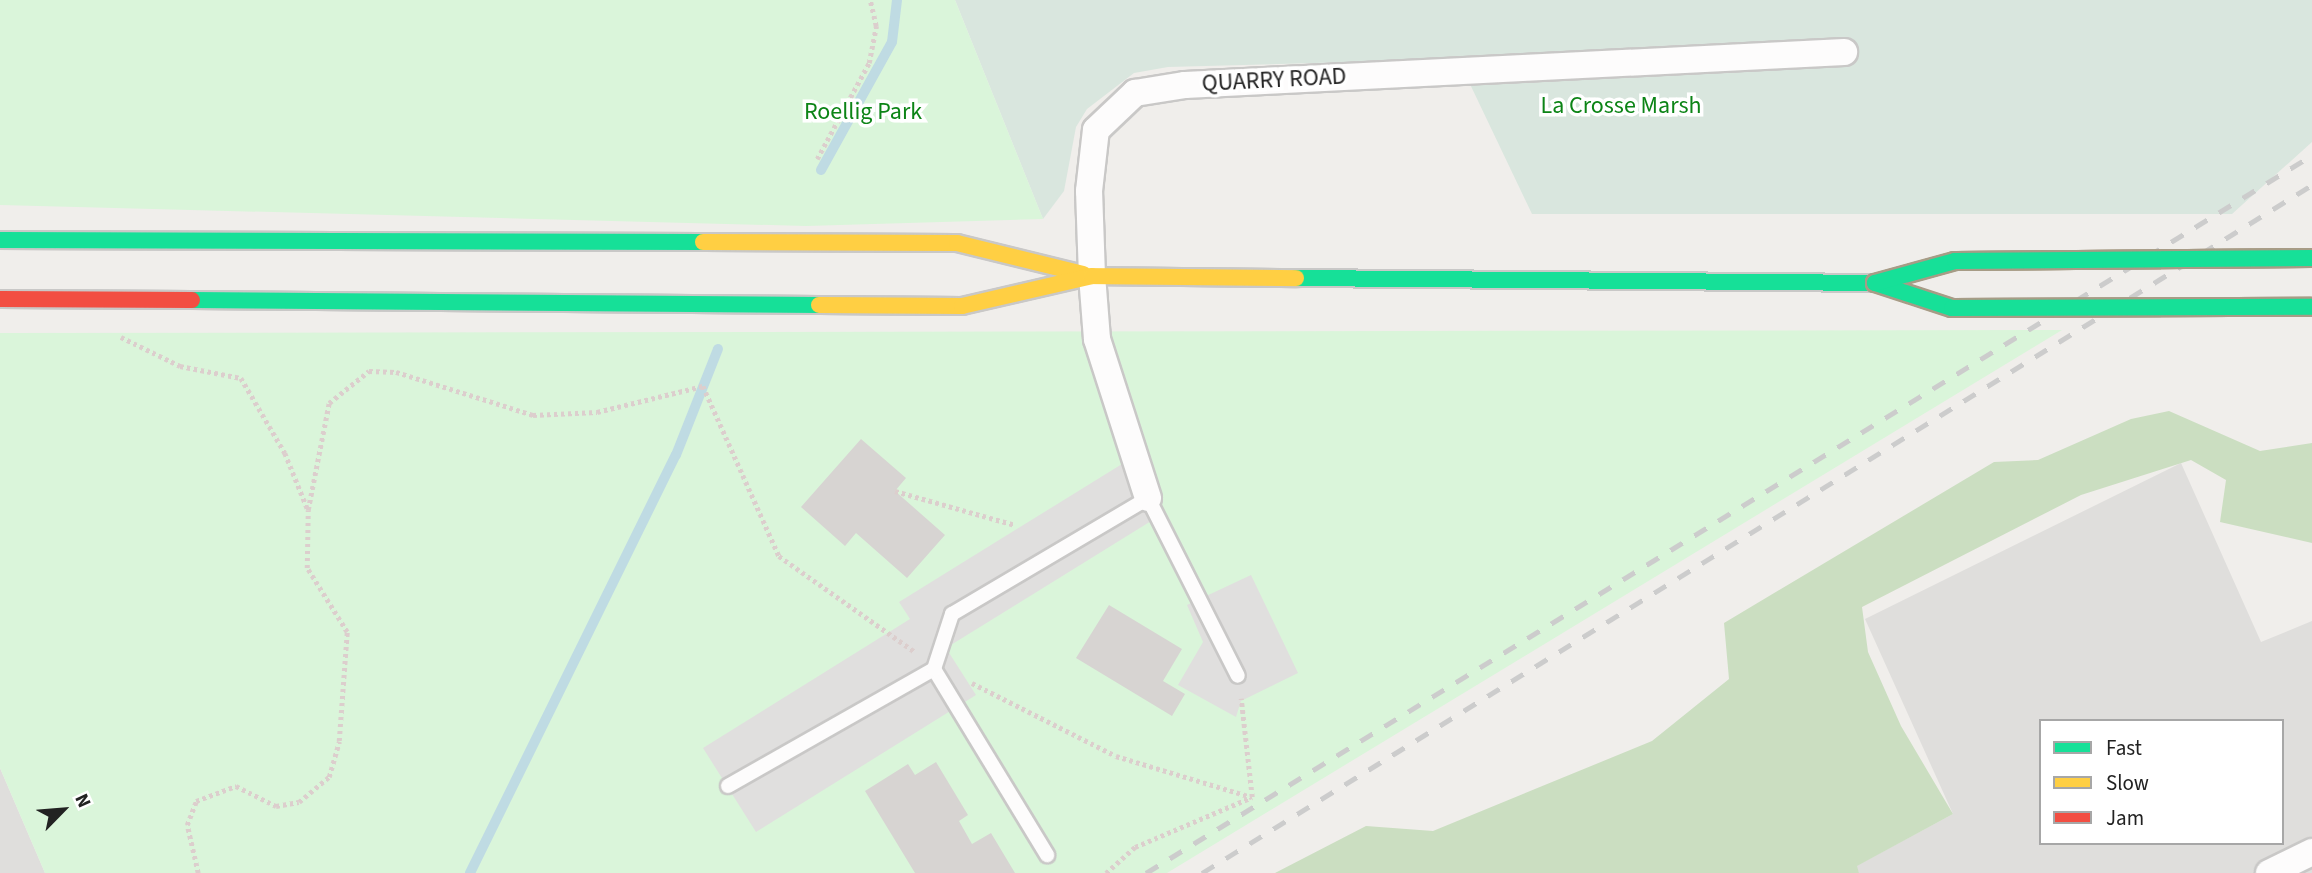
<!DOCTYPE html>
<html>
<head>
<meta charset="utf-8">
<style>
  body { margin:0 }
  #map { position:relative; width:2312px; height:873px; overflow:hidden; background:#f0eeeb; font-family:"Source Sans 3",sans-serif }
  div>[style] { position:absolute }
  .residential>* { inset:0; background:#dfdedc }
  .forest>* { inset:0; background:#cbdec1 }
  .wetland>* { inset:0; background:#d9e6de }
  .park>* { inset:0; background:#daf5da }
  .parking>* { inset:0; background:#e0dfde }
  .stream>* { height:10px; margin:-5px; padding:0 5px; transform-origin:5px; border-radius:5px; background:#bfdbe3 }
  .building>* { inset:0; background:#d7d4d2 }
  .path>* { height:4.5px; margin-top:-2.25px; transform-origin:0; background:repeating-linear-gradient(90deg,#dccecd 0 3.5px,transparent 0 7px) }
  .roads { filter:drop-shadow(2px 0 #c9c8c7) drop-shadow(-2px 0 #c9c8c7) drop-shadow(0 2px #c9c8c7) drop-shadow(0 -2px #c9c8c7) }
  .lane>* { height:14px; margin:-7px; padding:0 7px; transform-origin:7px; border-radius:7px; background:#fdfcfc }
  .street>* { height:26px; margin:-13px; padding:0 13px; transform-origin:13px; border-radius:13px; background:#fdfcfc }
  .fast>* { height:16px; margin:-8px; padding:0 8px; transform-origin:8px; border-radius:8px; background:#16e098 }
  .slow>* { height:16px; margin:-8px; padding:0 8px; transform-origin:8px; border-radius:8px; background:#ffcf43 }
  .jam>* { height:16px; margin:-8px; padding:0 8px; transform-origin:8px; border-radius:8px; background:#f24e42 }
  .rail>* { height:5px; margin-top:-2.5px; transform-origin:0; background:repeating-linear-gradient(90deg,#ccc 0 14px,transparent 0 28px) }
  .bridges { filter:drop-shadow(2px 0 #a79c86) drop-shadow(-2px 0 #a79c86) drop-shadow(0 2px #a79c86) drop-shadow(0 -2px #a79c86) }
  .fast-bridge>* { height:16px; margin:-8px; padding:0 8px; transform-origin:8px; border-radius:8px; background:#16e098 }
  span { translate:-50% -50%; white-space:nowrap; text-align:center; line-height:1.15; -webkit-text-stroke:7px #fff; paint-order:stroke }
  .street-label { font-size:24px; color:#222 }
  .park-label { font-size:24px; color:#0c8416 }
  .legend { position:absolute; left:2039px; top:719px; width:245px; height:126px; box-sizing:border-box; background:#fff; border:2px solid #a7a7a7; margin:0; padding:9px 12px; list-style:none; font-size:21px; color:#222 }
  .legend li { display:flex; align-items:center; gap:14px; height:35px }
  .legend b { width:35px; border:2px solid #a7a7a7 }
  .north { position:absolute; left:28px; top:775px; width:70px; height:70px; -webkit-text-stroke:5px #fff; paint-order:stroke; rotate:65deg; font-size:19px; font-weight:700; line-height:28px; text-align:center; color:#222 }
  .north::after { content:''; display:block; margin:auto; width:24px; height:32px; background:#222; clip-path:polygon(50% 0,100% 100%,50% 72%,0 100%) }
</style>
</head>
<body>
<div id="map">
  <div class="residential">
    <i style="clip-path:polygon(evenodd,2181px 463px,2261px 642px,2312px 621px,2312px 873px,1859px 873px,1856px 866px,1953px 814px,1865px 619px,2181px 463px,2041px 721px,2282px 721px,2282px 843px,2041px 843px,2041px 721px)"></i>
    <i style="clip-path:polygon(0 768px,45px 873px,0 873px)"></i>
  </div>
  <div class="forest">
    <i style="clip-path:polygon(2169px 411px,2260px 451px,2312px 443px,2312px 543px,2220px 522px,2226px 480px,2191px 460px,2081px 495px,1862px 607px,1868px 652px,1901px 726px,1953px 814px,1857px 866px,1859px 873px,1275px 873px,1366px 826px,1433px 831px,1652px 741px,1729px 679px,1724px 623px,1994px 462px,2038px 460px,2131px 419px)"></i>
  </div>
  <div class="wetland">
    <i style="clip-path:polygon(955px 0,2312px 0,2312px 142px,2232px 214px,1532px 214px,1458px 59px,1168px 67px,1134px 73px,1087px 109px,1076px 127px,1064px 191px,1043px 219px)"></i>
  </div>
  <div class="park">
    <i style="clip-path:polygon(0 0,955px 0,1043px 219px,806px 226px,0 205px)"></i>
    <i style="clip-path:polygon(2062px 330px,1167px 873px,45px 873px,0 768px,0 333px)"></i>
  </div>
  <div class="parking">
    <i style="clip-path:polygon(1122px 464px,1156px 518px,946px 648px,976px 695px,756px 832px,703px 748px,910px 619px,899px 602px)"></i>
    <i style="clip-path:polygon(1251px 575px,1298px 673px,1241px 701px,1236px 717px,1178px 685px,1203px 642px,1187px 605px)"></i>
  </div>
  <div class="stream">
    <i style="left:821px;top:170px;width:146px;rotate:-61deg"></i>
    <i style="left:892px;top:42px;width:42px;rotate:-83.2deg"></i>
    <i style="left:470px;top:873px;width:466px;rotate:-63.8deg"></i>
    <i style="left:676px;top:455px;width:114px;rotate:-68.4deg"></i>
  </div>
  <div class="building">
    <i style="clip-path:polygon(861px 439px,906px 478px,895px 491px,945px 535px,907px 578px,856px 533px,845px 546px,801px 507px)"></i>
    <i style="clip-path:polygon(1109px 605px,1182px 649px,1163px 681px,1185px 694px,1172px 716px,1076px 658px)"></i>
    <i style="clip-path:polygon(936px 762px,968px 815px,959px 821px,972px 844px,991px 833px,1015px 873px,915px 873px,865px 791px,908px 764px,915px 775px)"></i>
  </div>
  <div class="path">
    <i style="left:817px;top:159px;width:109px;rotate:-61.6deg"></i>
    <i style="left:869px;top:63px;width:38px;rotate:-79deg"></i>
    <i style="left:876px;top:26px;width:27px;rotate:-103deg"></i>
    <i style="left:121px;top:337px;width:66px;rotate:26.2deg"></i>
    <i style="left:180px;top:366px;width:62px;rotate:11.1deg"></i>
    <i style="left:241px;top:378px;width:87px;rotate:59.6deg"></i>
    <i style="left:285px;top:453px;width:61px;rotate:68deg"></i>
    <i style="left:895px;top:491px;width:125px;rotate:15.8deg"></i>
    <i style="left:972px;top:683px;width:161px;rotate:26.9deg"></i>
    <i style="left:1116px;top:756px;width:142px;rotate:16.8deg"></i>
    <i style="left:198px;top:873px;width:49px;rotate:-102.9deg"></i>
    <i style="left:187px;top:825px;width:26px;rotate:-69deg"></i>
    <i style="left:196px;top:801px;width:43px;rotate:-20.6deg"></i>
    <i style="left:236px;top:786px;width:45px;rotate:26.6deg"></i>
    <i style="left:276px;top:806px;width:23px;rotate:-10deg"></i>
    <i style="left:299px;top:802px;width:39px;rotate:-40deg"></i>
    <i style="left:329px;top:777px;width:37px;rotate:-74deg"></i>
    <i style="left:339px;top:741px;width:109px;rotate:-85.8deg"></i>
    <i style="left:347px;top:632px;width:75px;rotate:-122deg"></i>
    <i style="left:307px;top:568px;width:58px;rotate:-89deg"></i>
    <i style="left:308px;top:510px;width:109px;rotate:-78.9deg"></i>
    <i style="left:329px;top:403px;width:51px;rotate:-38.7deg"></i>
    <i style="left:369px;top:371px;width:27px;rotate:2deg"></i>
    <i style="left:396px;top:372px;width:144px;rotate:17.4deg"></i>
    <i style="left:533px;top:415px;width:64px;rotate:-2.7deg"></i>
    <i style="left:597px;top:412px;width:109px;rotate:-13.8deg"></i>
    <i style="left:703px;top:386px;width:186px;rotate:65.9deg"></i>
    <i style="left:779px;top:556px;width:166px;rotate:35.2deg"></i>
    <i style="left:1106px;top:873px;width:39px;rotate:-42deg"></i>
    <i style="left:1135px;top:847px;width:127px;rotate:-23.1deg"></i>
    <i style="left:1252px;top:797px;width:99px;rotate:-96.4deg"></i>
  </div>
  <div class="roads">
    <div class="lane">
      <i style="left:934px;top:669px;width:218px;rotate:58.7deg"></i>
      <i style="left:728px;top:786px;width:237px;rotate:-29.6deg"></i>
      <i style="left:934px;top:669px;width:58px;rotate:-71.9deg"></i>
      <i style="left:952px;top:614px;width:228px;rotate:-30.6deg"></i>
      <i style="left:1148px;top:498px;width:199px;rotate:63.2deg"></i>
    </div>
    <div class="street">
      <i style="left:1148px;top:498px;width:167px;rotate:-107.8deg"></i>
      <i style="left:1097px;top:339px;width:63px;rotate:-94.5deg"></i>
      <i style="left:1092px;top:276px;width:85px;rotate:-92deg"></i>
      <i style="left:1089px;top:191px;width:61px;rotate:-83.5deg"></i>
      <i style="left:1096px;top:130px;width:54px;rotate:-43.5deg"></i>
      <i style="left:1135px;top:93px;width:51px;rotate:-9.1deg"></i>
      <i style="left:1185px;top:85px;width:660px;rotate:-2.87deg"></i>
      <i style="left:2269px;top:873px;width:48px;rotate:-26deg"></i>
    </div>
    <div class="fast">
      <i style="left:0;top:240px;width:703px;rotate:0.16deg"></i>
      <i style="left:1296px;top:278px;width:579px;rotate:0.49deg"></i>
      <i style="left:192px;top:300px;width:627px;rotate:0.46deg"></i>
    </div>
    <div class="slow">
      <i style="left:703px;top:242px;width:254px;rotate:0.2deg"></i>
      <i style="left:957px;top:243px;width:130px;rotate:13.8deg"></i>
      <i style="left:819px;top:305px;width:143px;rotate:0.4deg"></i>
      <i style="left:962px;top:306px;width:133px;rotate:-13deg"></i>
      <i style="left:1092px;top:276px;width:204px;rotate:0.6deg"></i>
    </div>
    <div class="jam">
      <i style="left:0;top:299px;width:192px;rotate:0.3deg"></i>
    </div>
  </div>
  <div class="rail">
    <i style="left:1146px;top:873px;width:1369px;rotate:-31.62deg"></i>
    <i style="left:1202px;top:873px;width:1306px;rotate:-31.79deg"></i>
  </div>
  <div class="bridges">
    <div class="fast-bridge">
      <i style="left:1875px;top:283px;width:81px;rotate:18deg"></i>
      <i style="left:1952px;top:308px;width:360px;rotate:-0.2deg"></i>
      <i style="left:1875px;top:283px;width:83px;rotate:-15.4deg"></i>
      <i style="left:1955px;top:261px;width:357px;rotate:-0.5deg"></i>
    </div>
  </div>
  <div class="street-label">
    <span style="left:1274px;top:80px;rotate:-3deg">QUARRY ROAD</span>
  </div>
  <div class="park-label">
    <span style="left:1621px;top:106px">La Crosse Marsh</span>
    <span style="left:863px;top:112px">Roellig Park</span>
  </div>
  <ul class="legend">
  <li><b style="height:9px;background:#16e098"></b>Fast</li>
  <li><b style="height:9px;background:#ffcf43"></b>Slow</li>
  <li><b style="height:9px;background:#f24e42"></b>Jam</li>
  </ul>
  <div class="north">N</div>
</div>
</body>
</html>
